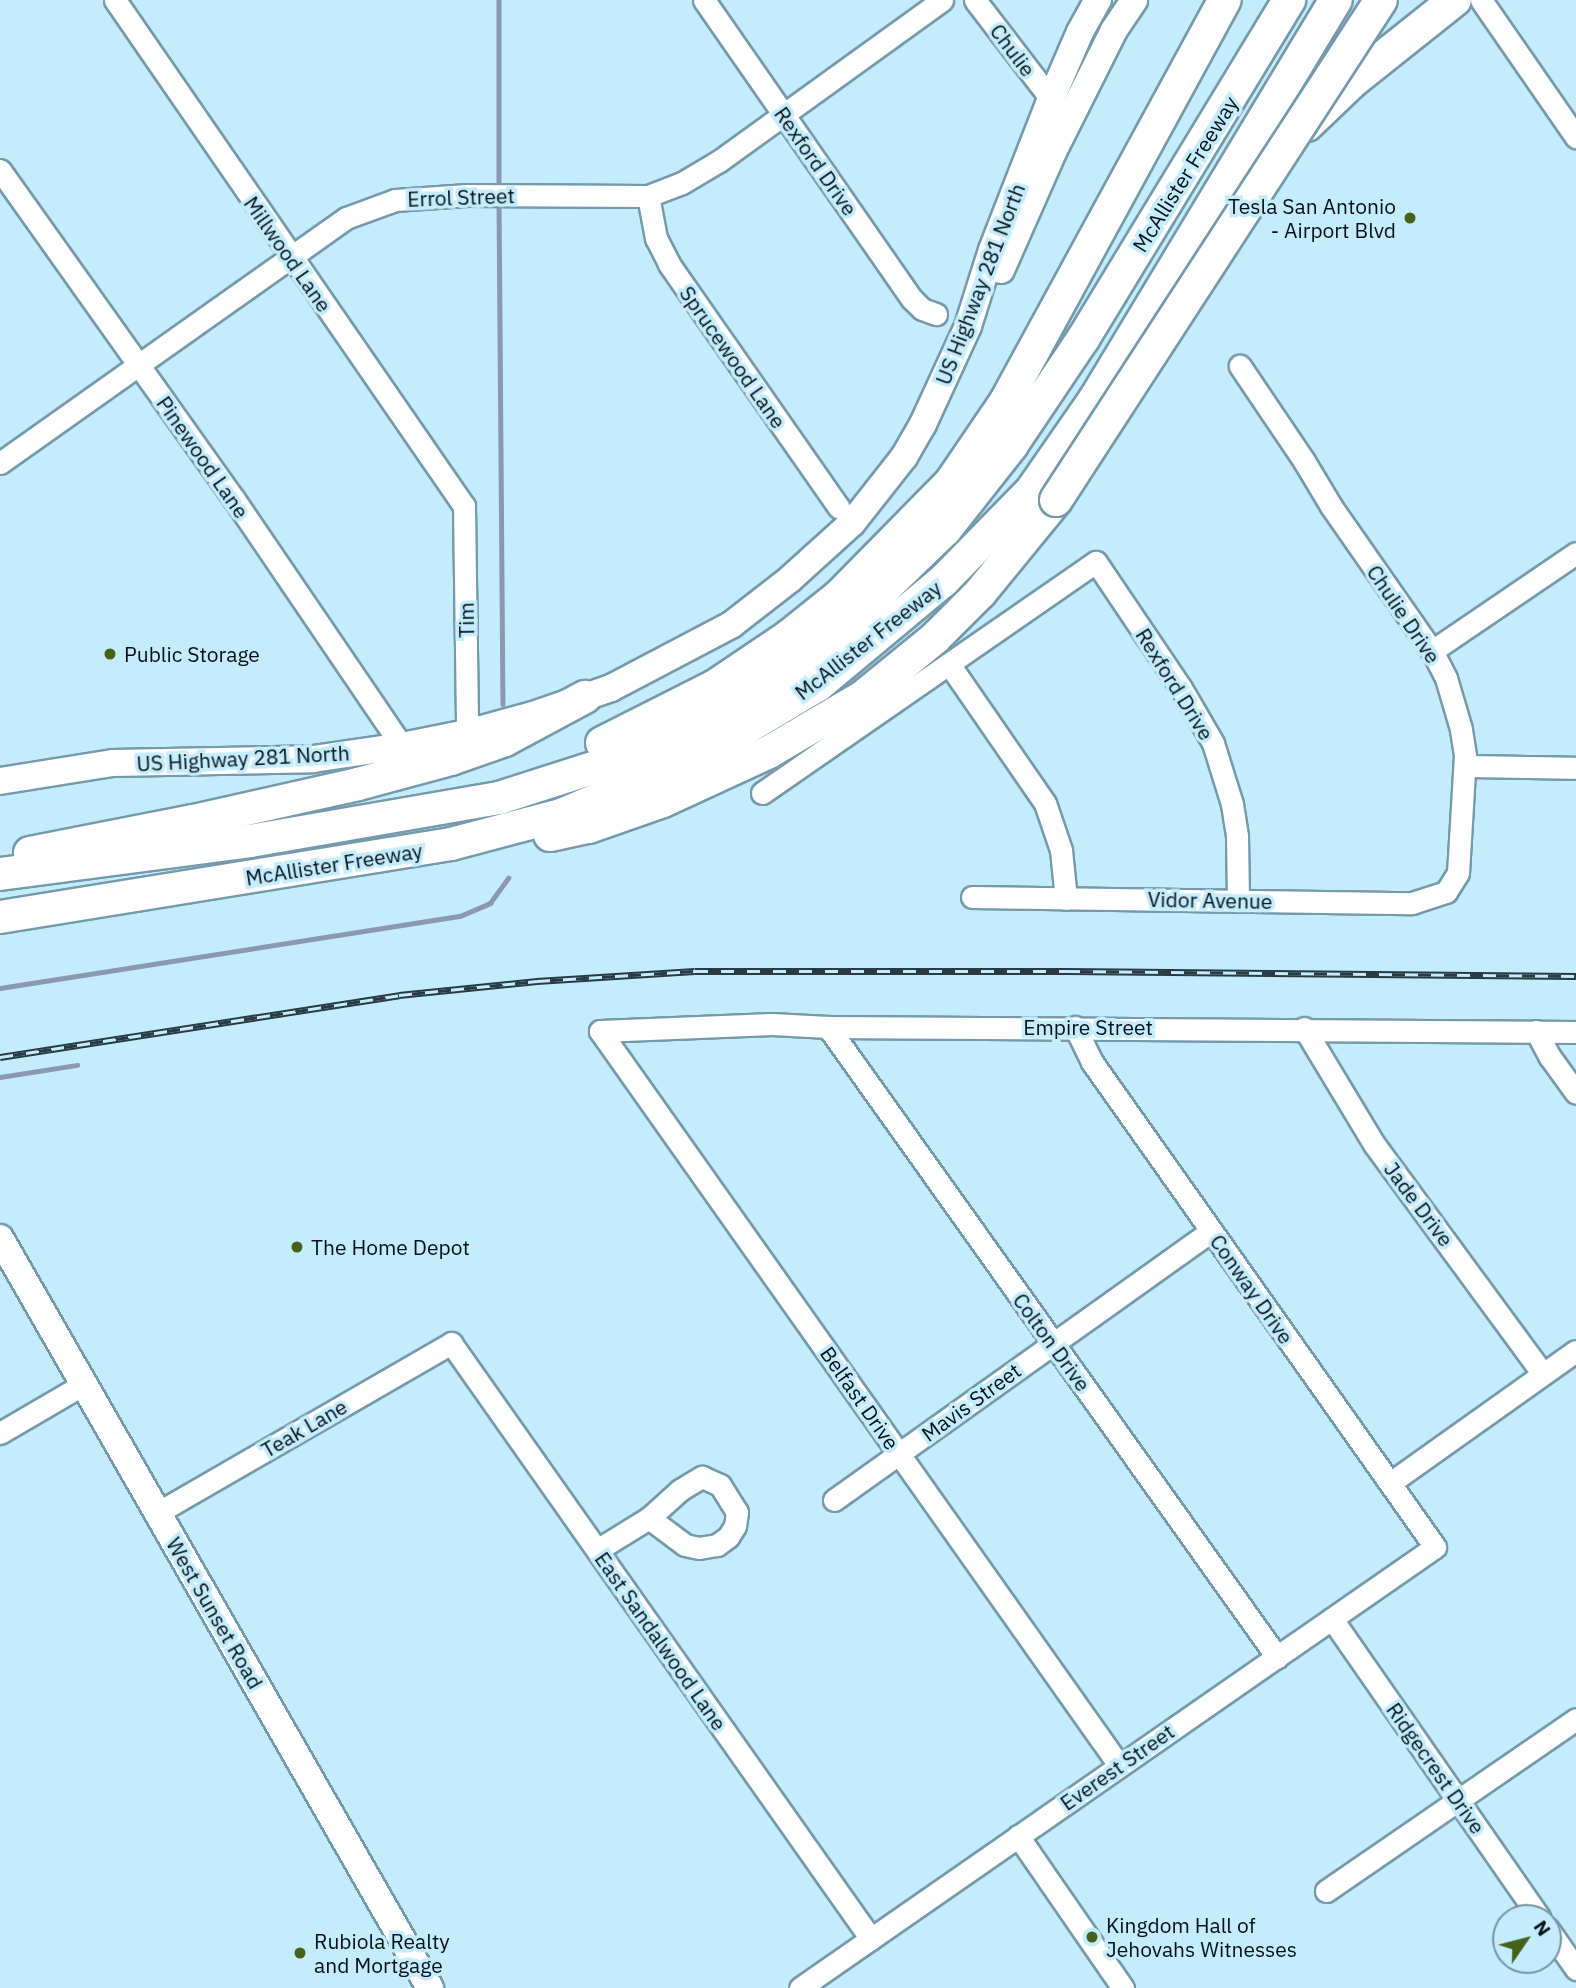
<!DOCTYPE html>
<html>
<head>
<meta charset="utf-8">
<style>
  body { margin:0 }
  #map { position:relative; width:1576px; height:1988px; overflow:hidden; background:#c4ecfd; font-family:"IBM Plex Sans",sans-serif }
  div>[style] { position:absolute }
  .stream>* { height:4.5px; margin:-2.25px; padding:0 2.25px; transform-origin:2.25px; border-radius:2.25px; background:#8b98b3 }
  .roads { filter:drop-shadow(2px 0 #759aab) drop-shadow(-2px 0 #759aab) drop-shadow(0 2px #759aab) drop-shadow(0 -2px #759aab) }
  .minor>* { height:21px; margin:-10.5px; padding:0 10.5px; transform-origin:10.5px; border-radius:10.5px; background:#fff }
  .major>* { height:26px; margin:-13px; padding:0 13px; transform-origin:13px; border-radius:13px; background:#fff }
  .highway>* { height:32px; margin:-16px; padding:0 16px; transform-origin:16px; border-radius:16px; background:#fff }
  .rail>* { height:7px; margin-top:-3.5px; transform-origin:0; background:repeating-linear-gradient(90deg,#c4ecfd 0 13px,#283a42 0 26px); box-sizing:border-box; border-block:2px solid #283a42 }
  .bridges { filter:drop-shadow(2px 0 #759aab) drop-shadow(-2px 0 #759aab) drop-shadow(0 2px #759aab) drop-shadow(0 -2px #759aab) }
  .highway-bridge>* { height:32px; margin:-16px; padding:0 16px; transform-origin:16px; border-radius:16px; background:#fff }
  .dots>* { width:19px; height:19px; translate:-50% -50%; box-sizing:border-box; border:4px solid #c4ecfd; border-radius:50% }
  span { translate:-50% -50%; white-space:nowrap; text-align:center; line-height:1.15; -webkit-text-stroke:7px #c4ecfd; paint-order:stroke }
  .street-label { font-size:21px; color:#041117 }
  .poi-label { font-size:21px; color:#041117 }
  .right { translate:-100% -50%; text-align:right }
  .left { translate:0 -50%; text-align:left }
  .north { position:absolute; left:1492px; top:1904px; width:70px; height:70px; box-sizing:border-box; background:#c4ecfd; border:2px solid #7794a1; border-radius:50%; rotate:55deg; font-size:19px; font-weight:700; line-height:28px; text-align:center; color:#041117 }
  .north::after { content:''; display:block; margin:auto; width:24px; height:32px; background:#456318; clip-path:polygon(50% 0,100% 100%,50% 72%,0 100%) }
</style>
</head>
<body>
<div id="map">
  <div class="stream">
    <i style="left:499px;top:0;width:188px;rotate:90deg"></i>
    <i style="left:499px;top:200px;width:504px;rotate:89.55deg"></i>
    <i style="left:0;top:988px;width:466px;rotate:-8.9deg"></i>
    <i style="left:460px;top:916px;width:33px;rotate:-23deg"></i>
    <i style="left:490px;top:903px;width:31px;rotate:-54deg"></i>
    <i style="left:0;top:1077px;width:78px;rotate:-8.9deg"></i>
  </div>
  <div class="roads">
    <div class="minor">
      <i style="left:115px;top:0;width:615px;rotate:55.41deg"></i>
      <i style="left:464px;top:506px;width:227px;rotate:89.2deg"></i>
      <i style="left:704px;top:0;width:364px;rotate:55.2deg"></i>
      <i style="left:912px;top:299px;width:14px;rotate:45deg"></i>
      <i style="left:922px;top:309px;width:15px;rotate:20deg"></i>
      <i style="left:975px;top:0;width:125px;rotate:52.5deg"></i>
      <i style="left:1481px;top:0;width:167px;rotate:55.3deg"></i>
      <i style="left:0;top:170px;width:404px;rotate:54.6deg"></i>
      <i style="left:234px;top:499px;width:299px;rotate:55.8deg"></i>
      <i style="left:648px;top:196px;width:43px;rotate:79.2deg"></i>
      <i style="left:656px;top:238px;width:29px;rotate:63deg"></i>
      <i style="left:669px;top:264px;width:297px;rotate:55.1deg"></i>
      <i style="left:0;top:463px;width:424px;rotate:-35.3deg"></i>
      <i style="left:346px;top:218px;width:52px;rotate:-20.2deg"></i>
      <i style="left:395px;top:200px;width:72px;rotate:-4deg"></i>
      <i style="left:467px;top:195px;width:181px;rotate:0.3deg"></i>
      <i style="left:648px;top:196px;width:36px;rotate:-21deg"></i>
      <i style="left:682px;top:183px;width:43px;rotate:-30.7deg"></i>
      <i style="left:719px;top:161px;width:275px;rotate:-35.8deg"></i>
      <i style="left:1432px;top:651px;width:174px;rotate:-34.2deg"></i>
      <i style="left:949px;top:664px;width:169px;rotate:55.4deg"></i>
      <i style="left:1045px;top:803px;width:50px;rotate:71.2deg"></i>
      <i style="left:1061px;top:850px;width:49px;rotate:84.2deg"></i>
      <i style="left:1465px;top:766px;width:111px;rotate:1deg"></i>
      <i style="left:762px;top:793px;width:406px;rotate:-34.7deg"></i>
      <i style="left:1096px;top:562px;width:152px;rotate:56deg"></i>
      <i style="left:1181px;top:688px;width:64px;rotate:59.8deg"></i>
      <i style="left:1213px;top:743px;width:64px;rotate:72.7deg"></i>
      <i style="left:1232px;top:804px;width:32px;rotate:81deg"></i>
      <i style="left:1237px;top:836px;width:63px;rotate:89.1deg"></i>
      <i style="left:972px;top:897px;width:440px;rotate:0.8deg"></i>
      <i style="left:1412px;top:903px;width:36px;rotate:-18deg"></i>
      <i style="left:1446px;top:892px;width:22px;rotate:-58deg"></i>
      <i style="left:1458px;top:873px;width:118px;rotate:-86.6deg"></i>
      <i style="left:1465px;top:755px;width:26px;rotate:-99deg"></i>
      <i style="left:1461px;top:729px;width:53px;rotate:-106.4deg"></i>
      <i style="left:1446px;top:678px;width:30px;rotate:-117deg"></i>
      <i style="left:1432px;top:651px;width:177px;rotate:-124.9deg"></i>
      <i style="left:1331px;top:506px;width:52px;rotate:-121deg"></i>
      <i style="left:1304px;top:461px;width:115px;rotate:-124deg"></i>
      <i style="left:828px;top:1027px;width:774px;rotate:54.52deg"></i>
      <i style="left:1304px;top:1028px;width:135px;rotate:58.9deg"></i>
      <i style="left:1374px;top:1144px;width:285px;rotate:53.7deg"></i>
      <i style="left:600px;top:1031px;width:172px;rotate:-2.3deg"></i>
      <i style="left:772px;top:1024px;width:56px;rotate:3.1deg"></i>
      <i style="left:828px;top:1027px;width:748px;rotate:0.38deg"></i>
      <i style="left:600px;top:1031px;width:899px;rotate:54.74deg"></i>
      <i style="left:1536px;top:1031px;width:30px;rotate:62deg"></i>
      <i style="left:1550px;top:1057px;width:44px;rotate:54.2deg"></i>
      <i style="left:0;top:1433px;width:97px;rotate:-30.3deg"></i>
      <i style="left:1390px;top:1483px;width:228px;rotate:-35.4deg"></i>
      <i style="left:834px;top:1500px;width:463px;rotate:-35.5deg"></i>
      <i style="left:157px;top:1513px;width:340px;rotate:-30deg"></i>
      <i style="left:451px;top:1343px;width:729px;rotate:54.83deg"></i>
      <i style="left:597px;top:1550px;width:61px;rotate:-31.6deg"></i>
      <i style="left:649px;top:1518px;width:42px;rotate:-42.1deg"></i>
      <i style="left:680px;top:1490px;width:26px;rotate:-31deg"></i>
      <i style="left:702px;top:1477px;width:20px;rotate:24deg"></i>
      <i style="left:720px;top:1485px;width:32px;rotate:58deg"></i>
      <i style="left:737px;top:1512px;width:14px;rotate:98deg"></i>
      <i style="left:735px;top:1526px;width:13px;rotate:122deg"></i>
      <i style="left:728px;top:1537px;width:14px;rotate:144deg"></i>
      <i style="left:717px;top:1545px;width:18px;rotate:171deg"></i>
      <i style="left:699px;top:1548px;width:14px;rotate:-168deg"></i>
      <i style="left:685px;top:1545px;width:45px;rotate:-143.1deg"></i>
      <i style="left:1332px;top:1619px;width:364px;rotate:55.2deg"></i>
      <i style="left:1018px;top:1836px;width:185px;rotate:55.4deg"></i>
      <i style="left:1326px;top:1891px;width:303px;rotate:-34.5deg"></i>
      <i style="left:1548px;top:1929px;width:49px;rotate:55deg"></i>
      <i style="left:800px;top:1988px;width:773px;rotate:-34.78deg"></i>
      <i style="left:1435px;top:1547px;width:594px;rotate:-125.27deg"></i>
      <i style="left:1092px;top:1062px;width:39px;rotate:-116deg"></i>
    </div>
    <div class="major">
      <i style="left:1001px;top:270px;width:129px;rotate:-66.2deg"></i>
      <i style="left:1053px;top:152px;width:136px;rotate:-63.4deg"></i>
      <i style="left:1114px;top:30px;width:36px;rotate:-56deg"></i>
      <i style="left:0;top:781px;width:114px;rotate:-9.1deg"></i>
      <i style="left:113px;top:763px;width:200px;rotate:-1.1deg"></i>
      <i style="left:313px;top:759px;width:90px;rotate:-8.3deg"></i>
      <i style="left:402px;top:746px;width:66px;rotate:-11.3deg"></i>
      <i style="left:467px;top:733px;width:68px;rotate:-15.3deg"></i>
      <i style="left:533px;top:715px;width:83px;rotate:-19.1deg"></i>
      <i style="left:611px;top:688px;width:136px;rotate:-27.7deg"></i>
      <i style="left:731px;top:625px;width:75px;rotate:-37.9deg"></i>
      <i style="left:790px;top:579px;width:84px;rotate:-42.1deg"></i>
      <i style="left:852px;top:523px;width:84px;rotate:-51.8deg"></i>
      <i style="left:904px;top:457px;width:38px;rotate:-60deg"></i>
      <i style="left:923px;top:424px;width:108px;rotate:-65.3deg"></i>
      <i style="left:968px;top:326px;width:80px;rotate:-72.5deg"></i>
      <i style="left:992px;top:250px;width:162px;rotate:-68.7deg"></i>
      <i style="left:1051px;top:99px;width:73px;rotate:-66.6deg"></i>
      <i style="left:1080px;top:32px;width:37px;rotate:-61deg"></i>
      <i style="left:0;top:1238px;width:865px;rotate:60.17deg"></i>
    </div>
    <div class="highway">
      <i style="left:1307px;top:125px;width:64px;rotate:-43.7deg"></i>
      <i style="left:1353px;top:81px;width:130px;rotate:-38.5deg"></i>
      <i style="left:602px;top:743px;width:127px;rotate:-26.8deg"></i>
      <i style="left:715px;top:686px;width:89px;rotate:-34deg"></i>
      <i style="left:789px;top:636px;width:64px;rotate:-38.7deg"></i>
      <i style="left:839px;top:596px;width:160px;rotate:-45.5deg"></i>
      <i style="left:951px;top:482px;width:98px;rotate:-55.8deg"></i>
      <i style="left:1006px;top:401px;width:457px;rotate:-61.4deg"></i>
      <i style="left:550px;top:835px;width:40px;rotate:-12deg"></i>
      <i style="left:589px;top:827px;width:78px;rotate:-19.4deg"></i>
      <i style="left:663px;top:801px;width:117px;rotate:-24.8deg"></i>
      <i style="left:769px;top:752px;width:110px;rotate:-30.5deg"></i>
      <i style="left:864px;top:696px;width:92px;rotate:-39.2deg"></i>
      <i style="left:935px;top:638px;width:64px;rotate:-45deg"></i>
      <i style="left:980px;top:593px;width:120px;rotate:-50.7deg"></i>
      <i style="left:30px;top:853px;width:166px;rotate:-11.1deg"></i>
      <i style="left:193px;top:821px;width:169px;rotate:-12.6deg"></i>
      <i style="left:358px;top:784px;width:96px;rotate:-15deg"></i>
      <i style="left:451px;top:759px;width:57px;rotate:-19.4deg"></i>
      <i style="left:505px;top:740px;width:91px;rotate:-28.3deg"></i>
      <i style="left:0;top:874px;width:252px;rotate:-7.5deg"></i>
      <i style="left:250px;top:841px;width:253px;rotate:-9.8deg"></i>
      <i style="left:499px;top:798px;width:118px;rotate:-17.8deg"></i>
      <i style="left:611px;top:762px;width:81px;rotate:-25deg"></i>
      <i style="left:684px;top:728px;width:60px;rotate:-27.8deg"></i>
      <i style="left:737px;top:700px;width:91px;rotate:-33.3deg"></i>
      <i style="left:813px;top:650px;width:62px;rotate:-39.1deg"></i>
      <i style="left:861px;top:611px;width:117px;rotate:-44deg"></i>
      <i style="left:945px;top:530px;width:107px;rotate:-51.8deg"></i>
      <i style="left:1011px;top:446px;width:129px;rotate:-56.1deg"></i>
      <i style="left:1083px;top:339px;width:397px;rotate:-58.7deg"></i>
      <i style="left:0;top:917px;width:457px;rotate:-9.2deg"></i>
      <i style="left:451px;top:844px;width:114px;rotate:-14.8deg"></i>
      <i style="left:561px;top:815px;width:99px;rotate:-22.7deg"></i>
      <i style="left:652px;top:777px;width:94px;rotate:-27.1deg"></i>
      <i style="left:736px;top:734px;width:96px;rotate:-30.9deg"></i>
      <i style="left:818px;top:685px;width:163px;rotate:-39.8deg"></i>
      <i style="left:943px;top:581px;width:127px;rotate:-45.6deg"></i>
      <i style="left:1032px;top:490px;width:111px;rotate:-55.3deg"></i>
      <i style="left:1095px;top:399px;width:466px;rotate:-58.9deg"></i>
    </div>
  </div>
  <div class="rail">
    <i style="left:0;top:1057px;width:404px;rotate:-8.8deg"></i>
    <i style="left:399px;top:995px;width:139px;rotate:-5.8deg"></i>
    <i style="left:537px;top:981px;width:158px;rotate:-3.6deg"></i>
    <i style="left:695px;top:971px;width:372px"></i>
    <i style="left:1067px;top:971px;width:509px;rotate:0.56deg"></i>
  </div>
  <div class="bridges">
    <div class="highway-bridge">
      <i style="left:1056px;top:500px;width:596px;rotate:-56.98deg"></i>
    </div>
  </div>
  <div class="dots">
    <i style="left:1410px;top:218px;background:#456318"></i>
    <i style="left:110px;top:654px;background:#456318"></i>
    <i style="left:297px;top:1247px;background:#456318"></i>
    <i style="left:1092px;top:1937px;background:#456318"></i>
    <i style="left:300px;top:1953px;background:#456318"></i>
  </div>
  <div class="street-label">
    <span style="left:1013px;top:50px;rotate:53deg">Chulie</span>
    <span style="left:816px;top:161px;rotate:55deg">Rexford Drive</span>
    <span style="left:1185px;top:174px;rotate:-58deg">McAllister Freeway</span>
    <span style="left:461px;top:197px;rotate:-2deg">Errol Street</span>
    <span style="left:288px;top:254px;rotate:55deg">Millwood Lane</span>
    <span style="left:980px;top:284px;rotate:-69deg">US Highway 281 North</span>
    <span style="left:733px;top:357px;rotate:55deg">Sprucewood Lane</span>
    <span style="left:203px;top:457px;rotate:55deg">Pinewood Lane</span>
    <span style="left:1404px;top:614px;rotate:56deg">Chulie Drive</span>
    <span style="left:466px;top:620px;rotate:-91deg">Tim</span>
    <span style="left:868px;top:640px;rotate:-38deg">McAllister Freeway</span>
    <span style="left:1175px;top:684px;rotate:58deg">Rexford Drive</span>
    <span style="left:243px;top:758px;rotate:-3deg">US Highway 281 North</span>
    <span style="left:334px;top:864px;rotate:-9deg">McAllister Freeway</span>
    <span style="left:1210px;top:900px;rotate:1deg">Vidor Avenue</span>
    <span style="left:1088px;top:1027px">Empire Street</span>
    <span style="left:1419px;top:1204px;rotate:53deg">Jade Drive</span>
    <span style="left:1252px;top:1289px;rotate:55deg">Conway Drive</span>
    <span style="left:1052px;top:1342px;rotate:54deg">Colton Drive</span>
    <span style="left:860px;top:1398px;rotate:55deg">Belfast Drive</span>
    <span style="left:971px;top:1402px;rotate:-36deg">Mavis Street</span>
    <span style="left:304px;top:1428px;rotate:-30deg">Teak Lane</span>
    <span style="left:215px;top:1613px;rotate:60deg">West Sunset Road</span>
    <span style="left:661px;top:1641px;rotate:55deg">East Sandalwood Lane</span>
    <span style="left:1117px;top:1767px;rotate:-35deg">Everest Street</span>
    <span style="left:1436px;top:1768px;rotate:55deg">Ridgecrest Drive</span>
  </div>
  <div class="poi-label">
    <span class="right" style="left:1396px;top:218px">Tesla San Antonio<br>- Airport Blvd</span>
    <span class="left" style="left:124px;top:654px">Public Storage</span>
    <span class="left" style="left:311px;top:1247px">The Home Depot</span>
    <span class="left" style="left:1106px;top:1937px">Kingdom Hall of<br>Jehovahs Witnesses</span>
    <span class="left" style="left:314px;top:1953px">Rubiola Realty<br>and Mortgage</span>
  </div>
  <div class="north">N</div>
</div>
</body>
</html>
